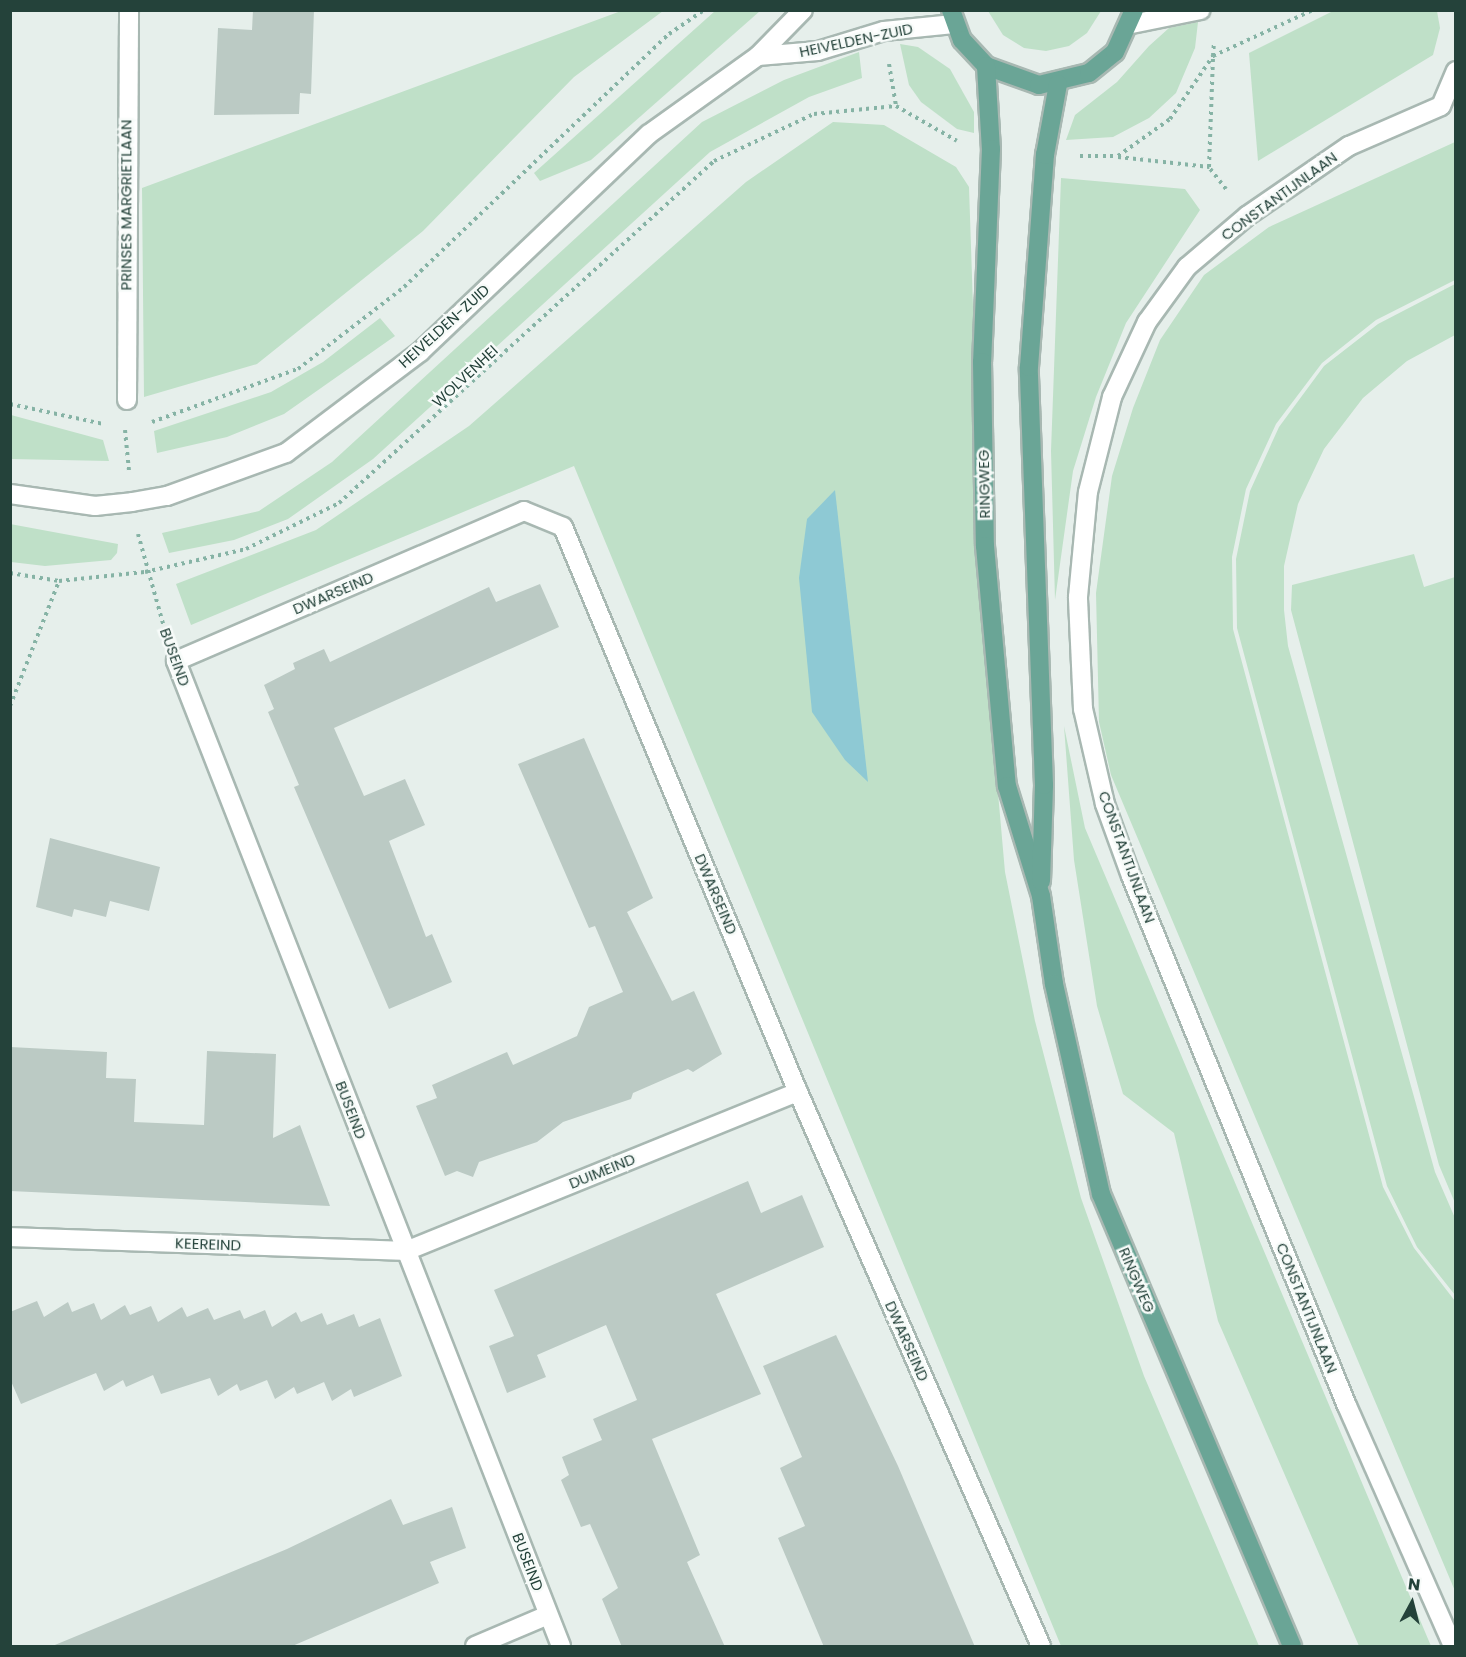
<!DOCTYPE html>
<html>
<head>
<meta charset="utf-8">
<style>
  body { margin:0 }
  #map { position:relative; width:1466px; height:1657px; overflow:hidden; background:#e6efeb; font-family:Poppins,sans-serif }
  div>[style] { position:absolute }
  .green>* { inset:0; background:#bfe0c8 }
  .water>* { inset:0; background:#8ec9d4 }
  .building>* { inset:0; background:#bbcac4 }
  .path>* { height:4px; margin-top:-2px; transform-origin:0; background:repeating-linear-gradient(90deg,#86b3a5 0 3px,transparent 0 7.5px) }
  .roads { filter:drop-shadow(2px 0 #a8b8b2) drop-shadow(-2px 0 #a8b8b2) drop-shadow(0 2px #a8b8b2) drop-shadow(0 -2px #a8b8b2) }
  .minor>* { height:18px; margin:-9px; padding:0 9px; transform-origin:9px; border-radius:9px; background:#fff }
  .major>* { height:18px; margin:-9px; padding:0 9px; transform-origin:9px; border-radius:9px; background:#6aa596 }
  span { translate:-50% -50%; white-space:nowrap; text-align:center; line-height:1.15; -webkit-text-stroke:5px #f7fbf9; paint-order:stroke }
  .street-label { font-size:15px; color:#24423a }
  .frame { position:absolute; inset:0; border:12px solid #24423a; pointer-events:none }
  .north { position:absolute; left:1382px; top:1573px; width:60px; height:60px; -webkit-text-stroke:4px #f7fbf9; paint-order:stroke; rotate:7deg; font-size:16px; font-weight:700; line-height:24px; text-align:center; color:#24423a }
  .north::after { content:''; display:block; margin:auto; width:21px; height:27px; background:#24423a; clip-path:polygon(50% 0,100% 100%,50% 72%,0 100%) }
</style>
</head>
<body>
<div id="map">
  <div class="green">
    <i style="clip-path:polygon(1335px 10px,1437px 11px,1440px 28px,1433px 55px,1258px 161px,1249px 53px)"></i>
    <i style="clip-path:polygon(621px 11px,663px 11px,574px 77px,423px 231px,257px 364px,144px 397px,142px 188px)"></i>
    <i style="clip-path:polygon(715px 11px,760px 11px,591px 160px,540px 181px,534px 173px)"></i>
    <i style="clip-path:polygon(988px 11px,988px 10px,1101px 11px,1087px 33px,1069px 46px,1046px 51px,1024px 48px,1003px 35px)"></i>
    <i style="clip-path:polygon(1198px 22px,1195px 48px,1176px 93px,1149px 118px,1113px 137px,1066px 140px,1075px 115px,1117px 82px,1149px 46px,1169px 28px)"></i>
    <i style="clip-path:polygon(900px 44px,918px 47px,950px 69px,974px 112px,974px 133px,957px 129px,921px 102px,909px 85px)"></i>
    <i style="clip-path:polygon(859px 52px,862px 78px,809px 97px,710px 152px,373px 459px,288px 519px,234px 540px,169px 553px,162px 533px,259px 511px,332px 462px,702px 122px,784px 80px)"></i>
    <i style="clip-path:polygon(833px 122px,884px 125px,956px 167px,969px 187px,984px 634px,1005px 872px,1035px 1021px,1081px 1198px,1144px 1376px,1259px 1646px,1061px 1646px,574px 466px,191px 625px,176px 584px,316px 530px,469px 426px,746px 182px)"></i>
    <i style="clip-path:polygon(1455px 142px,1455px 280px,1376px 320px,1322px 363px,1276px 424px,1246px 489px,1232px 557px,1233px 629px,1383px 1187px,1414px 1248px,1455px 1301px,1455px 1591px,1111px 775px,1099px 722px,1096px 593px,1112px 476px,1133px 408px,1160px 340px,1204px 275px,1269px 227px)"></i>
    <i style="clip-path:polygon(1061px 178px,1185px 189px,1200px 210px,1126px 323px,1096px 397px,1073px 471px,1055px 600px,1051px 451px)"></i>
    <i style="clip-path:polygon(1455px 284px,1455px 335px,1407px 361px,1363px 398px,1324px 449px,1298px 504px,1284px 566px,1284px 610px,1288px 646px,1435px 1172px,1455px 1218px,1455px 1295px,1417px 1247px,1387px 1186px,1237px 628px,1236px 559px,1250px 491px,1279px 427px,1324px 366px,1378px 324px)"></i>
    <i style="clip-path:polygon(380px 318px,395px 336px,284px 414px,227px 437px,157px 453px,154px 431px,271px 392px,323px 362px)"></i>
    <i style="clip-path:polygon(11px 415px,103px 440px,109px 461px,11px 459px)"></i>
    <i style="clip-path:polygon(10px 524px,118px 544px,117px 553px,111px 560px,45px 566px,11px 562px)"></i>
    <i style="clip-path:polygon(1414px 554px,1424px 587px,1455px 577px,1455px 1203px,1439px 1165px,1291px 610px,1292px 585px)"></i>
    <i style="clip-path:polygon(1064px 726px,1085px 828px,1431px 1646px,1359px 1646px,1218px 1321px,1174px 1133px,1123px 1094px,1097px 1006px,1074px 860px)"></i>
  </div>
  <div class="water">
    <i style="clip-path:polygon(835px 490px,868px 782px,845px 760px,812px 712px,799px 578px,807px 519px)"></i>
  </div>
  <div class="building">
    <i style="clip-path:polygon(253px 10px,314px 10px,311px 94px,300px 93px,299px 114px,214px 115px,218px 28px,252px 30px)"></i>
    <i style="clip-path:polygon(540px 584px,559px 627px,334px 728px,364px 796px,405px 779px,425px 825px,389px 841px,426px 937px,432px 934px,452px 982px,389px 1009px,294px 787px,299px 785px,268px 712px,274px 709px,264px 685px,295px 669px,293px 663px,324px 649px,330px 662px,489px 587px,496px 602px)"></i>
    <i style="clip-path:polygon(584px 738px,653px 898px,627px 912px,672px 1001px,694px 991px,722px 1054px,693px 1072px,688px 1069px,633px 1093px,631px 1099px,563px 1122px,537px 1142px,479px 1162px,473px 1177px,457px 1171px,445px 1176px,416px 1106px,437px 1098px,432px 1085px,507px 1052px,513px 1065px,577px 1036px,589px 1007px,623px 992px,595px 926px,589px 928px,518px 764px)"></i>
    <i style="clip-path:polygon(50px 838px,160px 867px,149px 911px,110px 901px,106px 917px,74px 909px,72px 917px,36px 907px)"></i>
    <i style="clip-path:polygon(10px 1047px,107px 1052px,106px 1078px,136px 1079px,134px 1122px,204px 1125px,207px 1051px,276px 1054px,273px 1138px,300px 1125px,330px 1206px,10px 1191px)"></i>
    <i style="clip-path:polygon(748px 1181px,761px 1213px,802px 1195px,824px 1247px,716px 1294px,761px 1394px,652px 1439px,700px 1555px,687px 1562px,725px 1647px,622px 1647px,602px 1599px,618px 1588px,590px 1524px,581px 1527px,561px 1480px,569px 1475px,562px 1457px,602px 1440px,593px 1419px,637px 1400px,606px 1325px,537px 1355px,546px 1377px,507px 1393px,489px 1346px,514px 1336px,494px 1290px)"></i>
    <i style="clip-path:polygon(37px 1301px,44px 1317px,68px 1302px,72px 1312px,94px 1303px,101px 1320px,125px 1305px,130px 1315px,151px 1306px,158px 1322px,182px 1307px,187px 1317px,208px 1308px,214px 1320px,240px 1310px,244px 1319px,265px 1310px,272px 1327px,296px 1312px,301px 1322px,322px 1313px,327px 1325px,354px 1314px,359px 1327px,380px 1318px,402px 1376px,354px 1397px,351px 1389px,332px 1401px,324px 1382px,297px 1394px,294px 1387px,275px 1399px,267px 1380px,240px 1391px,237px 1384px,218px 1396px,210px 1378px,161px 1394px,153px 1375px,126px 1387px,123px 1380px,104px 1391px,96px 1373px,21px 1404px,10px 1379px,10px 1312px)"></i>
    <i style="clip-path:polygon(836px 1335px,898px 1466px,975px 1647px,824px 1647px,778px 1538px,805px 1526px,780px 1468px,802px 1457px,763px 1366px)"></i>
    <i style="clip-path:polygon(391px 1499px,403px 1525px,452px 1507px,466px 1548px,430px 1562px,439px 1583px,290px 1647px,50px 1647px,287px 1549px)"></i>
  </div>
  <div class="path">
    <i style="left:889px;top:64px;width:43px;rotate:80.5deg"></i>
    <i style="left:896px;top:106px;width:70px;rotate:29.8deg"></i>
    <i style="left:1080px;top:156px;width:38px"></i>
    <i style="left:1118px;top:156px;width:64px;rotate:-35.4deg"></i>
    <i style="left:1170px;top:119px;width:76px;rotate:-55.7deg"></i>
    <i style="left:1213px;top:56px;width:15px;rotate:-86deg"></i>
    <i style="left:1118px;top:157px;width:92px;rotate:6.3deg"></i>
    <i style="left:1226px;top:189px;width:28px;rotate:-128deg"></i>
    <i style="left:1209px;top:167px;width:111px;rotate:-87.9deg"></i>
    <i style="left:1213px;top:56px;width:110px;rotate:-24.7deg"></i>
    <i style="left:10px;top:404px;width:95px;rotate:12.1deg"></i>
    <i style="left:152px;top:422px;width:155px;rotate:-20deg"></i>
    <i style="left:298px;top:369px;width:134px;rotate:-37.7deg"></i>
    <i style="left:404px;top:287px;width:366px;rotate:-43.7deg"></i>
    <i style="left:669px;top:34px;width:42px;rotate:-34.4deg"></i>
    <i style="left:125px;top:430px;width:41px;rotate:84.4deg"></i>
    <i style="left:138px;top:534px;width:101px;rotate:74.4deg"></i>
    <i style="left:10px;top:573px;width:50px;rotate:9.3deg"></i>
    <i style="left:59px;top:581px;width:86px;rotate:-6deg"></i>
    <i style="left:145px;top:572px;width:104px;rotate:-12.8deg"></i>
    <i style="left:246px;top:549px;width:104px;rotate:-26.3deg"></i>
    <i style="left:339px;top:503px;width:508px;rotate:-42.36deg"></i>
    <i style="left:714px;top:161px;width:110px;rotate:-25.2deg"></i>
    <i style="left:814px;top:114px;width:82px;rotate:-5.6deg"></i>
    <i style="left:10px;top:706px;width:134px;rotate:-68.6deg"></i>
  </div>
  <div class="roads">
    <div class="minor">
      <i style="left:1132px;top:24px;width:70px;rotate:-11.5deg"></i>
      <i style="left:758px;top:56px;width:60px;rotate:-4.8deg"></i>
      <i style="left:818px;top:51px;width:69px;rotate:-16.9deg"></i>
      <i style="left:884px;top:31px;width:70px;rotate:-5.7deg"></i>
      <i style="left:127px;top:400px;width:390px;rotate:-89.7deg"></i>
      <i style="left:10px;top:494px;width:86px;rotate:8deg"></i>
      <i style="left:95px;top:506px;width:37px;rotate:-6deg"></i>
      <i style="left:132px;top:502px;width:36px;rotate:-10deg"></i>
      <i style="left:167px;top:496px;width:127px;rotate:-19.9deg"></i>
      <i style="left:286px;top:453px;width:168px;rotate:-37deg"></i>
      <i style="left:420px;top:352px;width:316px;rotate:-43.6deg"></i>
      <i style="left:649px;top:134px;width:134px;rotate:-35.6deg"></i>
      <i style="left:758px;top:56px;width:64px;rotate:-45.6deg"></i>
      <i style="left:10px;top:1237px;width:396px;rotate:2deg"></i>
      <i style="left:406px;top:1251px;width:423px;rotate:-22.1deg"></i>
      <i style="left:475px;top:1646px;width:79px;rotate:-23deg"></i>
      <i style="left:561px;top:1646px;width:1058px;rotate:-111.35deg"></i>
      <i style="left:176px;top:661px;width:379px;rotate:-23.3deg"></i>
      <i style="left:524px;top:511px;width:42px;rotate:22.3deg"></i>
      <i style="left:563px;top:527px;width:612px;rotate:67.42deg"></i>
      <i style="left:798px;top:1092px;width:605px;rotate:66.32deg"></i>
      <i style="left:1453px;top:1646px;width:262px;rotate:-113.8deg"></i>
      <i style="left:1347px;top:1406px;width:572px;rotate:-112.17deg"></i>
      <i style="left:1131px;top:876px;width:77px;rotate:-109.9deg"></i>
      <i style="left:1105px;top:804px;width:98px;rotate:-103deg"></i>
      <i style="left:1083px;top:709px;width:112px;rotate:-92.6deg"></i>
      <i style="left:1078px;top:597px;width:105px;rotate:-84.6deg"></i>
      <i style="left:1088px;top:492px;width:98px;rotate:-75.8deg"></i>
      <i style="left:1112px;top:397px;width:83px;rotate:-65deg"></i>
      <i style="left:1147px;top:322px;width:68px;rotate:-54deg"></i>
      <i style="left:1187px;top:267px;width:79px;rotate:-40.4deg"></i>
      <i style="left:1247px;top:216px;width:124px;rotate:-34.5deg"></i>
      <i style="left:1349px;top:146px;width:100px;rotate:-23.5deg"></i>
      <i style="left:1441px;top:106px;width:38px;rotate:-67deg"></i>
    </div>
    <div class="major">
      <i style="left:951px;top:10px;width:32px;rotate:70deg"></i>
      <i style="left:962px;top:40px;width:35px;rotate:47deg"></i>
      <i style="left:986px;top:66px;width:56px;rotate:19.7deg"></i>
      <i style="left:1039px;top:85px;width:51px;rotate:-13.5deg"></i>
      <i style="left:1089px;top:73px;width:33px;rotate:-39deg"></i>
      <i style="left:1115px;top:52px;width:46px;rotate:-65.7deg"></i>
      <i style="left:986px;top:66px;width:83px;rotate:86.6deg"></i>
      <i style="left:991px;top:149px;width:213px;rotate:92.4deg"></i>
      <i style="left:982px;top:362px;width:184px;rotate:89.1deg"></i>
      <i style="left:985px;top:546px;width:241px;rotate:84.8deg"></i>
      <i style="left:1007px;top:786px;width:115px;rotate:72.8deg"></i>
      <i style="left:1041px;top:896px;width:89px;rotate:81.6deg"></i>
      <i style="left:1054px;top:984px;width:215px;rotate:77.4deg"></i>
      <i style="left:1101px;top:1194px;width:491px;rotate:67.1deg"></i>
      <i style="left:1041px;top:881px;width:96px;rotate:-88.2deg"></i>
      <i style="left:1044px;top:785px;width:418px;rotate:-92.1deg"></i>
      <i style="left:1029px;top:367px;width:213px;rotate:-85.7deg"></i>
      <i style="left:1045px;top:155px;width:72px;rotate:-79.6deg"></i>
    </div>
  </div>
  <div class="street-label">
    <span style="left:856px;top:40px;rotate:-12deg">HEIVELDEN-ZUID</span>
    <span style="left:1279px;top:196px;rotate:-36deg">CONSTANTIJNLAAN</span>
    <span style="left:126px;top:205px;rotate:-90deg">PRINSES MARGRIETLAAN</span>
    <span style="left:444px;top:326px;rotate:-42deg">HEIVELDEN-ZUID</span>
    <span style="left:465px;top:376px;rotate:-43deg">WOLVENHEI</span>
    <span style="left:984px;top:484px;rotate:-91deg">RINGWEG</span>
    <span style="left:333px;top:593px;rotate:-23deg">DWARSEIND</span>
    <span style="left:175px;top:657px;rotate:70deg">BUSEIND</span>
    <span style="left:1127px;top:857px;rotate:70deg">CONSTANTIJNLAAN</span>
    <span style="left:716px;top:894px;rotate:67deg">DWARSEIND</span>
    <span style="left:351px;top:1110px;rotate:69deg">BUSEIND</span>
    <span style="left:602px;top:1171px;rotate:-22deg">DUIMEIND</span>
    <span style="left:208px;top:1244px;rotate:2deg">KEEREIND</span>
    <span style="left:1137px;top:1280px;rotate:67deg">RINGWEG</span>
    <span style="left:1307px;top:1308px;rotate:68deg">CONSTANTIJNLAAN</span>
    <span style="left:907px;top:1341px;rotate:66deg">DWARSEIND</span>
    <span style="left:528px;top:1562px;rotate:69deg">BUSEIND</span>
  </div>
  <div class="frame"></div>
  <div class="north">N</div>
</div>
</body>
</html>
